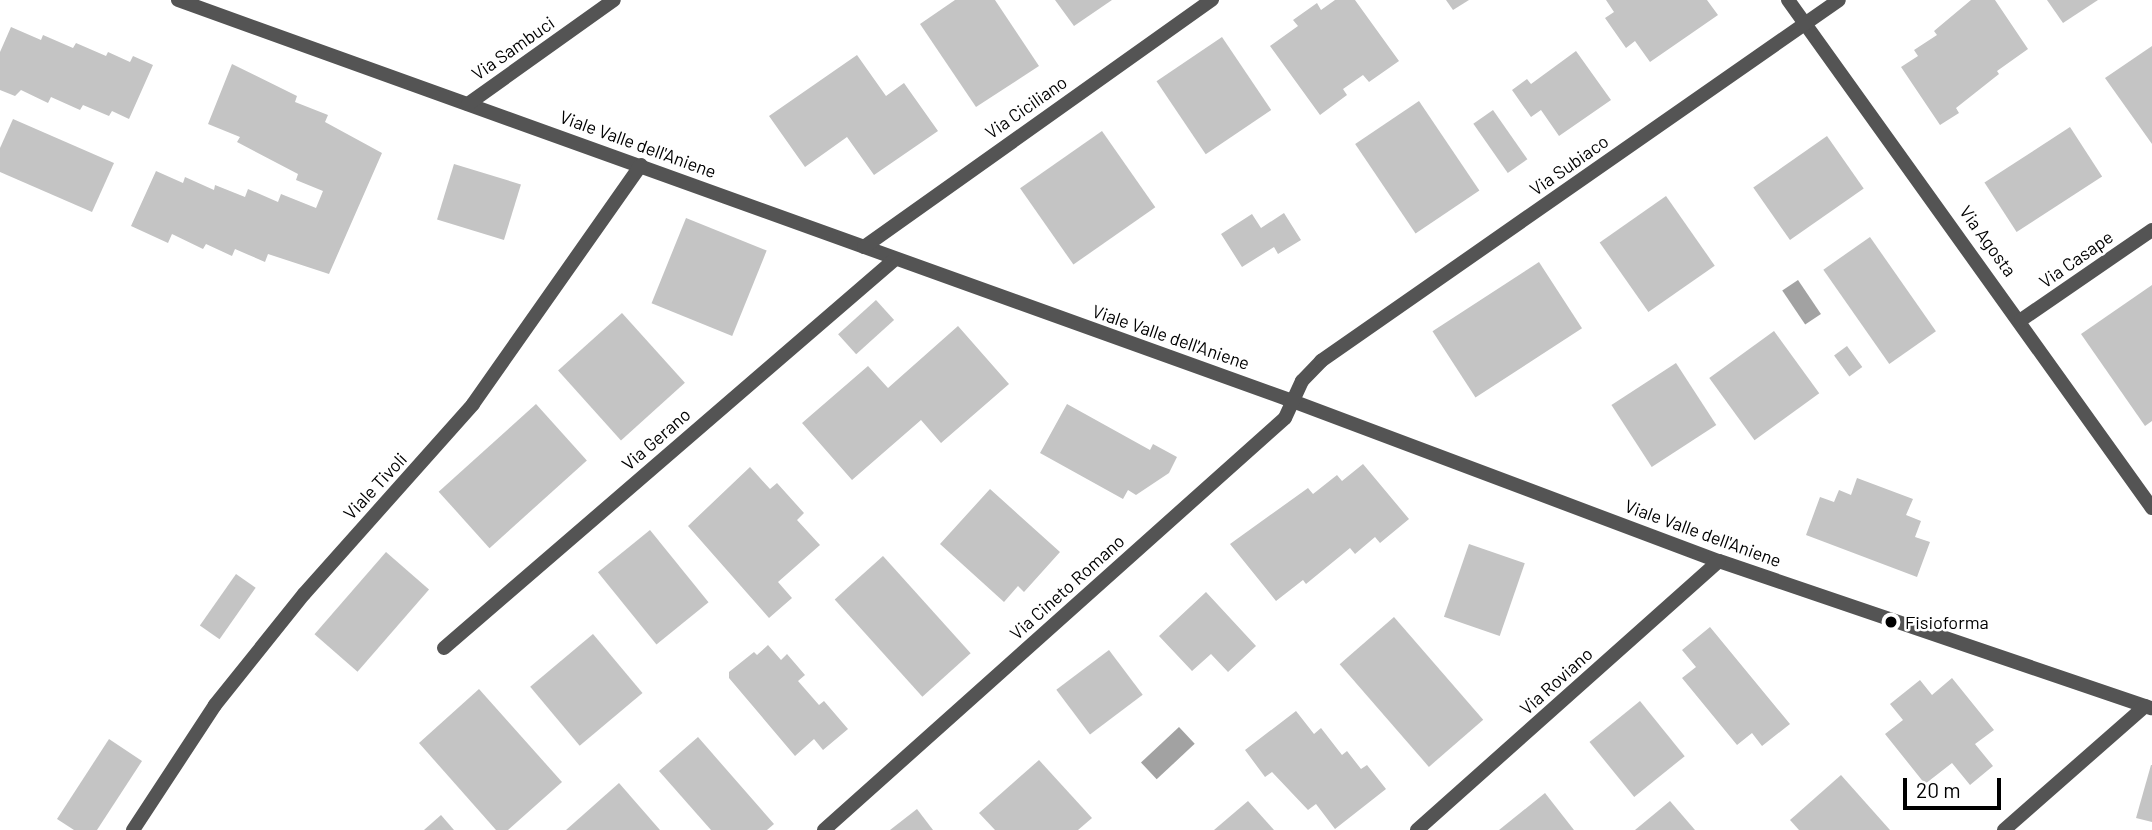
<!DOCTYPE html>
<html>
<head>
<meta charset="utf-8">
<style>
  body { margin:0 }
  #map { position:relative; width:2152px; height:830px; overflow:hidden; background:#fff; font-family:Barlow,sans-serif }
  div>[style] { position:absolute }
  .water>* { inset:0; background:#a2a2a2; transform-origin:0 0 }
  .building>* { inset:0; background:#c4c4c4; transform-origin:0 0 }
  .minor>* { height:14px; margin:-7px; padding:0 7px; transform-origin:7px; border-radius:7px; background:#545454 }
  .dots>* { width:19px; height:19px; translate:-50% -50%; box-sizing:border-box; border:4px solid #fff; border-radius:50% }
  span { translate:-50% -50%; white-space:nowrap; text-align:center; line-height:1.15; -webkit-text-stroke:5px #fff; paint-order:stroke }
  .street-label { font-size:18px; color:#000 }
  .poi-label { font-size:18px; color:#000 }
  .left { translate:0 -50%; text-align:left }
  .scale { position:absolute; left:1903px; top:778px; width:98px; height:32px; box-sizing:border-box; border:4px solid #000; border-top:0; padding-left:9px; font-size:21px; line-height:24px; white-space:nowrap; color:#000; -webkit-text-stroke:5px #fff; paint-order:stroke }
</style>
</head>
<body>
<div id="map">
  <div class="water">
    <i style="left:1798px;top:280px;width:41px;height:19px;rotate:56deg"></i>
    <i style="left:1179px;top:727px;width:23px;height:52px;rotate:47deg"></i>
  </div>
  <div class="building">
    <i style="clip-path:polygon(955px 0,995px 0,1039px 66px,976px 107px,920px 24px)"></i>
    <i style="clip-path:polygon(1055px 0,1112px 0,1074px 26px)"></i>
    <i style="clip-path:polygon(1335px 0,1355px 0,1399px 61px,1369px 82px,1363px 75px,1343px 89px,1347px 95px,1320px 115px,1270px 46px,1298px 26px,1293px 20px,1317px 3px,1321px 10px)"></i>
    <i style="clip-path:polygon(1446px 0,1469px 0,1453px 10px)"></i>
    <i style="clip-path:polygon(1606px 0,1707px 0,1718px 15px,1650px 62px,1635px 41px,1626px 48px,1605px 18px,1614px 12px)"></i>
    <i style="clip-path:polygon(1971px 0,1995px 0,2028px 49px,1997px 71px,1999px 74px,1956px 108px,1959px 113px,1940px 125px,1901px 67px,1918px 56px,1914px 50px,1937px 35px,1934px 31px)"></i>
    <i style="clip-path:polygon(2047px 0,2098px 0,2063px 23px)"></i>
    <i style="clip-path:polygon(11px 27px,41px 40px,43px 35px,73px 48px,76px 43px,106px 56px,108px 52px,130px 62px,133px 56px,153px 65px,129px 119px,112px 111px,109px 116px,83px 105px,80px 110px,51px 97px,48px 103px,21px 90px,15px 96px,0 90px,0 52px)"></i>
    <i style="left:1222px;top:37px;width:88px;height:79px;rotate:56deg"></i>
    <i style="clip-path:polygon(2152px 46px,2152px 144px,2105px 78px)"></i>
    <i style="clip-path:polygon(1576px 51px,1611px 100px,1559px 136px,1541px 110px,1531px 117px,1512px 90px,1527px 79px,1531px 84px)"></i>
    <i style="clip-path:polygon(857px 55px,886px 96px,904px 83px,938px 131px,874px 175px,847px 137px,805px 167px,769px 116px)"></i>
    <i style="clip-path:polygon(232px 64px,297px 96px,295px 102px,328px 115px,325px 122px,382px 153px,329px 274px,268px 254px,265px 262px,235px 249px,232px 256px,206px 244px,203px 249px,172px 234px,168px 243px,131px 226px,156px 171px,183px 183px,185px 177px,214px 190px,215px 185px,245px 197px,248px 189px,278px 202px,281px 194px,316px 208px,323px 191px,296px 180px,298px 174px,237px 142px,240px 137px,208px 124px)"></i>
    <i style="left:1419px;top:101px;width:108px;height:77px;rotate:56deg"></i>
    <i style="left:1493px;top:110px;width:60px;height:24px;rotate:55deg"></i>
    <i style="clip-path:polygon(13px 119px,114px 163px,92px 212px,0 172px,0 148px)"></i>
    <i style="left:2070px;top:127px;width:59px;height:102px;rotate:57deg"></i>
    <i style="left:1102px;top:131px;width:93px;height:100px;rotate:55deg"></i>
    <i style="left:1827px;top:136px;width:64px;height:90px;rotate:55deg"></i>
    <i style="left:454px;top:164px;width:70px;height:58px;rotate:17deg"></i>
    <i style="left:1666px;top:196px;width:85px;height:81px;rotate:55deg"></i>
    <i style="clip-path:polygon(1284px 213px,1301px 240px,1278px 254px,1274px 247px,1242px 267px,1221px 234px,1252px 214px,1261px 228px)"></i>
    <i style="left:686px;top:218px;width:87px;height:92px;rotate:22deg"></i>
    <i style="left:1870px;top:237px;width:115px;height:57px;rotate:55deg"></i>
    <i style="left:1539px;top:262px;width:79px;height:127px;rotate:57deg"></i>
    <i style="clip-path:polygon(2152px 285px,2152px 421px,2145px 426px,2081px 334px)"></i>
    <i style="left:876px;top:300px;width:27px;height:51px;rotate:48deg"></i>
    <i style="left:622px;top:313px;width:94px;height:86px;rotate:48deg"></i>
    <i style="clip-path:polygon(958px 326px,1009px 384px,941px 443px,921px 420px,852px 480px,802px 423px,868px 366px,888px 388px)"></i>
    <i style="left:1774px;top:331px;width:77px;height:80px;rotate:54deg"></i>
    <i style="left:1847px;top:346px;width:26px;height:16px;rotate:54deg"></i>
    <i style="left:1676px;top:363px;width:74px;height:77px;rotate:57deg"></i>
    <i style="left:536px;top:404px;width:76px;height:131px;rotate:48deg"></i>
    <i style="clip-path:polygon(1067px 404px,1150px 450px,1153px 444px,1177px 457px,1169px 473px,1136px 495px,1128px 490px,1123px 499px,1040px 453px)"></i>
    <i style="clip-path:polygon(1363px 464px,1409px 519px,1380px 543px,1375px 537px,1355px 554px,1350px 548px,1306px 584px,1303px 580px,1276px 601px,1230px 544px,1308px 488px,1313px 494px,1337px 475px,1342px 481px)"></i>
    <i style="clip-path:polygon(750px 467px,770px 489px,777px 483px,804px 513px,797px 520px,820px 545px,778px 582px,792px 598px,769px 618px,688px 526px)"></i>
    <i style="clip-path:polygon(1857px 478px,1913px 499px,1906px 515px,1921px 521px,1915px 537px,1930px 542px,1917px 577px,1806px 535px,1820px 497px,1834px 502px,1839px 490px,1851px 495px)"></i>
    <i style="clip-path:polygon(990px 489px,1060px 552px,1024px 592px,1018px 586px,1004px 602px,940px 544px)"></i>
    <i style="left:650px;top:530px;width:93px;height:67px;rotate:51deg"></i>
    <i style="left:1469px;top:544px;width:59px;height:77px;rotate:19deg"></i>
    <i style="left:386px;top:552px;width:57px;height:109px;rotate:41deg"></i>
    <i style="left:883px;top:556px;width:131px;height:65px;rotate:48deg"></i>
    <i style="left:236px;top:574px;width:24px;height:63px;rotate:35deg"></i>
    <i style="clip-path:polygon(1206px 592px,1256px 646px,1228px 672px,1211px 654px,1192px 671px,1159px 636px)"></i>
    <i style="left:1394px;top:617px;width:136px;height:72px;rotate:49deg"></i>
    <i style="clip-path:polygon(1710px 627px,1790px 724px,1762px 746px,1752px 733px,1737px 745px,1682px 678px,1696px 667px,1682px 650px)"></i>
    <i style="left:593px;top:634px;width:77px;height:82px;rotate:50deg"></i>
    <i style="clip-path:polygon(768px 645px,781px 660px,787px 654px,805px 675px,798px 681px,819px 705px,824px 701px,848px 729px,823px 750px,814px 739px,795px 756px,729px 678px,729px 672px,754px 652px,757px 655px)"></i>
    <i style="left:1109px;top:650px;width:56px;height:66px;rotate:53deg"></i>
    <i style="clip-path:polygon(1952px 678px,1994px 730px,1975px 744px,1993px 766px,1970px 785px,1952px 763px,1925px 784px,1885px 734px,1903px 720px,1890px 704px,1920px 680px,1932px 695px)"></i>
    <i style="clip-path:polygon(479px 689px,562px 782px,508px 830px,496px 830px,419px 743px)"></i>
    <i style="left:1640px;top:701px;width:71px;height:65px;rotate:51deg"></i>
    <i style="clip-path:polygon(1296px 711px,1314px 734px,1321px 728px,1342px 755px,1347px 751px,1361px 769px,1367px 765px,1386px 789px,1335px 829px,1316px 804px,1308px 810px,1272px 772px,1265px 777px,1245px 750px)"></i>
    <i style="clip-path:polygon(698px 737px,774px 824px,767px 830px,711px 830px,659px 771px)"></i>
    <i style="clip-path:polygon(109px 739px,142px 761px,97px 830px,74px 830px,57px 819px)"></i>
    <i style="clip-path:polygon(1039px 760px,1092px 818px,1078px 830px,995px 830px,979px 813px)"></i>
    <i style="clip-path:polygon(2151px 765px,2152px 765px,2152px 822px,2136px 818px)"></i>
    <i style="clip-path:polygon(1841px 775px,1890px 830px,1799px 830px,1790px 820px)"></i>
    <i style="clip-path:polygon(619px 783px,660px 830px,566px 830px)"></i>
    <i style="clip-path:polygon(1545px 793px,1574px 830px,1499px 830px)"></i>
    <i style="clip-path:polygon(1248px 801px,1274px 830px,1214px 830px)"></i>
    <i style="clip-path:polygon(1670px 801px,1695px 830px,1635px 830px)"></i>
    <i style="clip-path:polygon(917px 809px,933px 830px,890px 830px)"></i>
    <i style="clip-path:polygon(441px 815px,454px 830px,424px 830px)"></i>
  </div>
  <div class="minor">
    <i style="left:178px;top:0;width:1187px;rotate:19.79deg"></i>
    <i style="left:1295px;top:402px;width:453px;rotate:20.6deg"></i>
    <i style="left:1719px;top:561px;width:457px;rotate:18.8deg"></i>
    <i style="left:1788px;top:0;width:625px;rotate:54.38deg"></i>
    <i style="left:468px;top:104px;width:179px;rotate:-35.5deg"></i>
    <i style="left:864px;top:247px;width:427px;rotate:-35.4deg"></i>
    <i style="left:2021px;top:320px;width:159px;rotate:-34.5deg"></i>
    <i style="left:444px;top:648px;width:594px;rotate:-40.77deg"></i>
    <i style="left:133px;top:830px;width:149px;rotate:-56.7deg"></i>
    <i style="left:215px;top:705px;width:142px;rotate:-51.3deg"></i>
    <i style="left:304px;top:594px;width:254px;rotate:-48.3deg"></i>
    <i style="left:473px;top:404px;width:292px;rotate:-54.9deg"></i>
    <i style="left:824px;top:830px;width:618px;rotate:-41.79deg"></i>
    <i style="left:1285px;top:418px;width:41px;rotate:-65.3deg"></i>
    <i style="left:1302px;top:381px;width:28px;rotate:-46deg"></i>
    <i style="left:1321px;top:361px;width:631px;rotate:-34.87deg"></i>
    <i style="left:1417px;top:830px;width:404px;rotate:-41.7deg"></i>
    <i style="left:2004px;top:830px;width:188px;rotate:-41.3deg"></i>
  </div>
  <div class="dots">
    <i style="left:1891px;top:622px;background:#000"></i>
  </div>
  <div class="street-label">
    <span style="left:513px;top:48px;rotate:-35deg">Via Sambuci</span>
    <span style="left:1026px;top:107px;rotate:-35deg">Via Ciciliano</span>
    <span style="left:638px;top:144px;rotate:20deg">Viale Valle dell'Aniene</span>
    <span style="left:1569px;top:165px;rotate:-35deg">Via Subiaco</span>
    <span style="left:1988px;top:241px;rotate:54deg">Via Agosta</span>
    <span style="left:2076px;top:259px;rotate:-35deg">Via Casape</span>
    <span style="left:1171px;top:337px;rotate:19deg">Viale Valle dell'Aniene</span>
    <span style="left:656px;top:439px;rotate:-41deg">Via Gerano</span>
    <span style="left:375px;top:486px;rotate:-47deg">Viale Tivoli</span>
    <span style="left:1703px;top:533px;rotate:20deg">Viale Valle dell'Aniene</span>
    <span style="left:1067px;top:587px;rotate:-42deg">Via Cineto Romano</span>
    <span style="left:1556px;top:681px;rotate:-42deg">Via Roviano</span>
  </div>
  <div class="poi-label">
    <span class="left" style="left:1905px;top:622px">Fisioforma</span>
  </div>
  <div class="scale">20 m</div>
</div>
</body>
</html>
